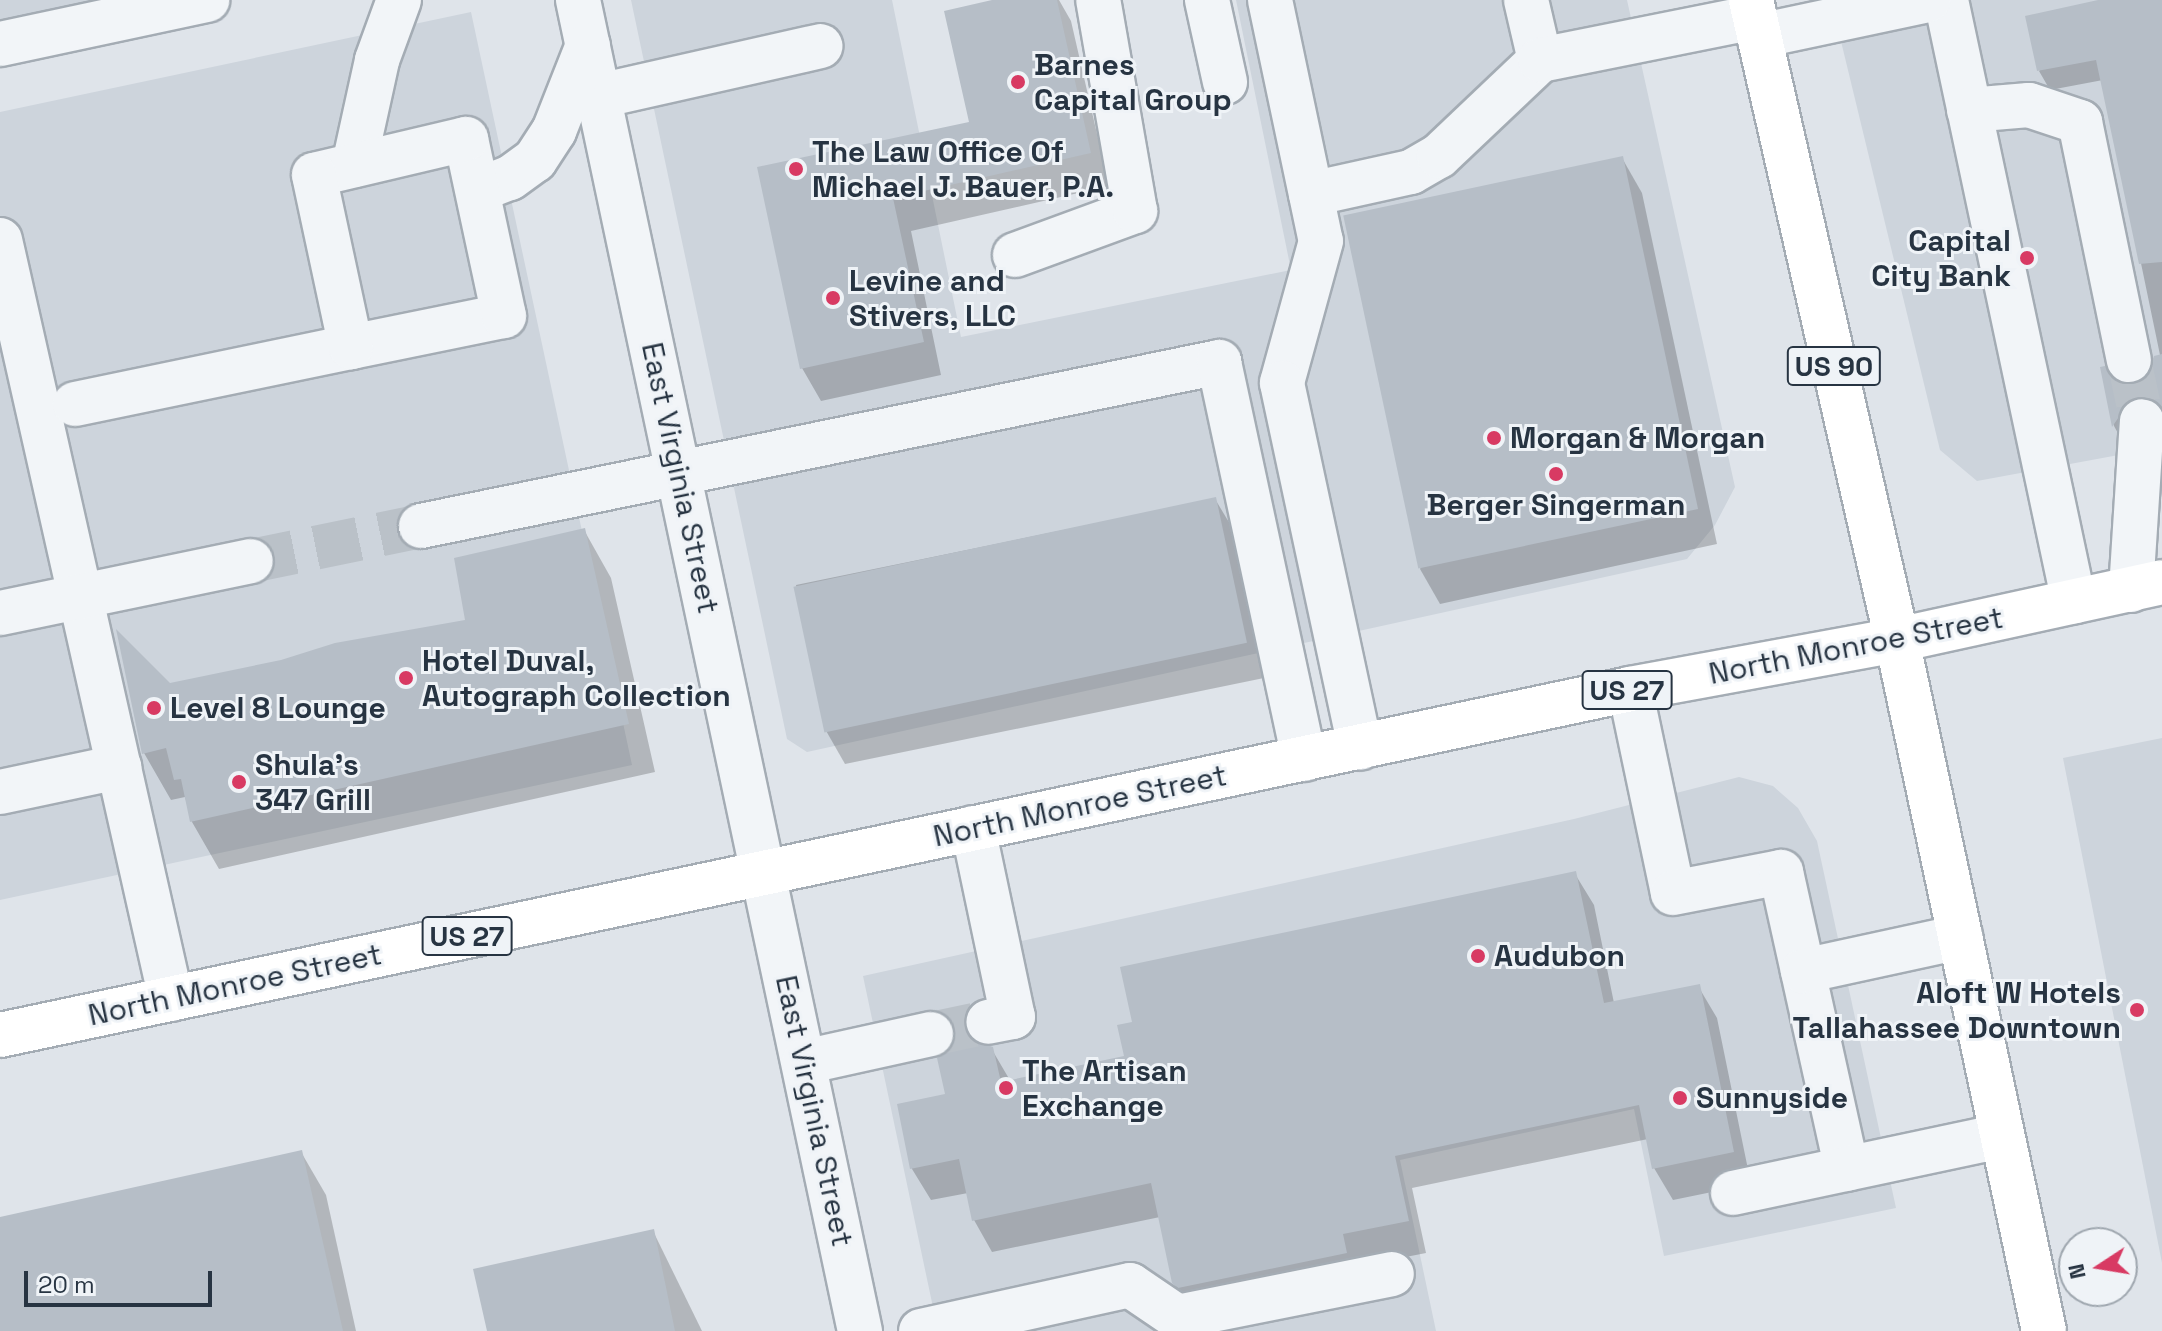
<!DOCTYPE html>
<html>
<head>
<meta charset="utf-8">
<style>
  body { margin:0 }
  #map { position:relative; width:2162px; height:1331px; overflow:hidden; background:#dfe4ea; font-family:"Space Grotesk",sans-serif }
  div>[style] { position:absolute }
  .built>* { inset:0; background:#cdd4dc }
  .shadow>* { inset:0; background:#0003 }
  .building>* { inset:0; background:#b6bec7; transform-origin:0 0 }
  .minor-tunnel>* { height:44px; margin-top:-22px; transform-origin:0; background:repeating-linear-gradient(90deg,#bac1c8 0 44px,transparent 0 66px) }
  .roads { filter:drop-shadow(2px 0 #a4acb4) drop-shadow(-2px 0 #a4acb4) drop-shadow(0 2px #a4acb4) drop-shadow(0 -2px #a4acb4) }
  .minor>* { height:44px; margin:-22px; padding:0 22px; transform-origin:22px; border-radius:22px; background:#f2f5f8 }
  .major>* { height:44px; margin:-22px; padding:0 22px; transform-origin:22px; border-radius:22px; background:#fff }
  .dots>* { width:22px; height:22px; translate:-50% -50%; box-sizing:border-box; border:4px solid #eff3f7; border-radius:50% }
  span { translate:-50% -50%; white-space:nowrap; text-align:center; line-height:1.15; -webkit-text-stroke:6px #eff3f7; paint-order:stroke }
  .shield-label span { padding:2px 6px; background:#eff3f7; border:2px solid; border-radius:6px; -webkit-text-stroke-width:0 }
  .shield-label { font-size:28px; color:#273442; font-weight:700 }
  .poi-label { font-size:30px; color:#273442; font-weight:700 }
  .left { translate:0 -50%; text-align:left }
  .right { translate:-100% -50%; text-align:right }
  .street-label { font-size:30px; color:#273442 }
  .north { position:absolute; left:2058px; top:1227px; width:80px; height:80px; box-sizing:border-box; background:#eff3f7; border:2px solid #9fa7af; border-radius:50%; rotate:258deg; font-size:22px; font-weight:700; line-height:32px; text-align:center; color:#273442 }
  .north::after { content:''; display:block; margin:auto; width:28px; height:36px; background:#d83a63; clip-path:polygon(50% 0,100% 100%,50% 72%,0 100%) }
  .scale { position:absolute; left:24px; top:1271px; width:188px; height:36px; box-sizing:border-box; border:4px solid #273442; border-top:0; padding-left:10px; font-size:24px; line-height:28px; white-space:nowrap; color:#273442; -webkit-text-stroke:6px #eff3f7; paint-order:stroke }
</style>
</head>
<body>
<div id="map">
  <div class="built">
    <i style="clip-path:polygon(0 0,96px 0,0 20px)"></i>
    <i style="clip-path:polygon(631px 0,892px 0,961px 337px,1291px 270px,1236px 0,1627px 0,1735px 487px,1715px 525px,1687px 559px,807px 752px,787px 739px)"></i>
    <i style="clip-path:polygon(1831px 0,2162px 0,2162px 447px,1977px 481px,1940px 450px)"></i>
    <i style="clip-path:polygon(471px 12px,632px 765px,0 900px,0 112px)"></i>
    <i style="clip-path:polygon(2162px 738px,2162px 1263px,2063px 758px)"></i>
    <i style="clip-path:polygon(1739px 777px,1773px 786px,1798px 808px,1817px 841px,1896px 1208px,1664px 1256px,1634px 1109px,1400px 1160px,1436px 1331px,938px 1331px,863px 976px,1574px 819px)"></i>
  </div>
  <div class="shadow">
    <i style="clip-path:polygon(1001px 0,1059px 0,1071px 21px,1109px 186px,911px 231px,941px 375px,821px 401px,802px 368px,760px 169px,972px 124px)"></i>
    <i style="clip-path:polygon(2103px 0,2162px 0,2162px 419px,2124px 444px,2114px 426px,2102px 369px,2119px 385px,2135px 386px,2148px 380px,2160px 355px,2103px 80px,2050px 90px,2039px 71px)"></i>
    <i style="clip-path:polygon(1622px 158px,1642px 193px,1717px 544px,1440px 604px,1420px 569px)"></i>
    <i style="clip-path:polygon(1215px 499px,1236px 534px,1264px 678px,845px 764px,825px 729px,796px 585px)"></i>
    <i style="clip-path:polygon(584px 530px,611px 578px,655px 772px,219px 869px,192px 822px,185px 797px,171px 800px,144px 753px,169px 685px,467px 622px)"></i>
    <i style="clip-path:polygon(1575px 874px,1594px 905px,1614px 1003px,1698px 986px,1717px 1018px,1751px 1184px,1673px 1200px,1654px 1168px,1648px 1139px,1412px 1188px,1426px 1253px,1360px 1266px,1193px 1315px,1174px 1283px,1160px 1217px,992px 1252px,974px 1220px,968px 1193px,931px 1200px,912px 1169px,899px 1105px,947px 1095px,963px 1022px,975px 1043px,991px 1048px,1011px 1082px,1126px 1057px)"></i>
    <i style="clip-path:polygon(301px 1152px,326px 1195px,356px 1331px,0 1331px,0 1219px)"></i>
    <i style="clip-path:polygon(653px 1231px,702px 1331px,491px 1331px)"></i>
  </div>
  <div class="building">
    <i style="clip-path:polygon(992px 0,1057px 0,1091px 153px,893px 198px,924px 342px,800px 369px,757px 167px,969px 122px,944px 11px)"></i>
    <i style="clip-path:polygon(2098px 0,2162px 0,2162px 262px,2139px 264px,2096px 60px,2037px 71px,2025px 16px)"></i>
    <i style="left:1623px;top:156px;width:361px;height:286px;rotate:78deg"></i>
    <i style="clip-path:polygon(2162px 354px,2162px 407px,2144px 396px,2132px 398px,2112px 427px,2100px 367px,2105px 366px,2120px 383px,2135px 384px,2146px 378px,2154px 356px)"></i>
    <i style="left:1216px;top:497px;width:149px;height:432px;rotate:78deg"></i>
    <i style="clip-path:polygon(585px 528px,629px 724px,190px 822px,181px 779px,174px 780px,166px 748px,142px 754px,116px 629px,170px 683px,281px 660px,335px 643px,465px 620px,454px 558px)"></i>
    <i style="clip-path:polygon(1576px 871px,1604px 1003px,1700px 984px,1734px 1152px,1652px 1169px,1639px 1105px,1395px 1156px,1409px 1221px,1343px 1234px,1347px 1253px,1178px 1288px,1172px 1283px,1151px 1183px,972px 1221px,959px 1159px,910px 1169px,897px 1104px,945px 1094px,937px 1058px,954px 1042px,952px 1022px,964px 1019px,970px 1039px,993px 1047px,1001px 1082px,1124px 1056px,1117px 1025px,1132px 1022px,1120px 967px)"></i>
    <i style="clip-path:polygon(302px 1150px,343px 1331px,0 1331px,0 1217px)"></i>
    <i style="clip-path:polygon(654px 1229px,675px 1331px,487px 1331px,473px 1269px)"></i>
  </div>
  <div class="minor-tunnel">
    <i style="left:2129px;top:360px;width:62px;rotate:78deg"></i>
    <i style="left:251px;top:561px;width:174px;rotate:-11.6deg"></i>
    <i style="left:931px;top:1034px;width:58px;rotate:-11.9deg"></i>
  </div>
  <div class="roads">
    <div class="minor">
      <i style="left:578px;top:0;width:1361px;rotate:78.04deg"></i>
      <i style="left:1207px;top:0;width:84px;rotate:77.6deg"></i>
      <i style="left:1270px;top:0;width:246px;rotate:78.1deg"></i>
      <i style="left:1321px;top:241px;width:147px;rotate:105.4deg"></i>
      <i style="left:1282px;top:383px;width:373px;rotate:77.9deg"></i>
      <i style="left:1526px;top:0;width:62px;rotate:76.9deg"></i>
      <i style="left:1946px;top:0;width:615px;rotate:78deg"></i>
      <i style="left:1759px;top:36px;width:173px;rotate:-12deg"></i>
      <i style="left:0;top:44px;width:212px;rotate:-12deg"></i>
      <i style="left:599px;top:96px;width:227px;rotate:-12.7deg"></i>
      <i style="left:1969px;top:110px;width:60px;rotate:-4.8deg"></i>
      <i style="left:2029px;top:105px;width:54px;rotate:18.4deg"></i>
      <i style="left:2080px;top:122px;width:243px;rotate:78.4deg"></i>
      <i style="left:354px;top:165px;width:107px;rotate:-77.6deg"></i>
      <i style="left:377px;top:60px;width:64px;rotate:-69.9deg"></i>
      <i style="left:478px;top:190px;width:34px;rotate:-21deg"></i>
      <i style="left:510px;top:178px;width:31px;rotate:-36deg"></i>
      <i style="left:535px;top:160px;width:35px;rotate:-57deg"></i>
      <i style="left:554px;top:131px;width:92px;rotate:-68.4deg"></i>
      <i style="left:1311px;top:194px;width:102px;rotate:-12.4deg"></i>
      <i style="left:1411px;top:172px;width:32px;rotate:-30deg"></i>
      <i style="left:1439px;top:156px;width:139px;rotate:-43.5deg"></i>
      <i style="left:1540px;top:60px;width:219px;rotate:-11.3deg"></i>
      <i style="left:0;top:240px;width:778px;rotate:77.3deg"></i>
      <i style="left:1015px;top:255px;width:128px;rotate:-20.1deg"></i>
      <i style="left:1135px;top:211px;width:214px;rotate:-99.9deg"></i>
      <i style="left:75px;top:404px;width:282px;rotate:-11.7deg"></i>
      <i style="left:351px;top:347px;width:156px;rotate:-11.5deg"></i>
      <i style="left:504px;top:316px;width:181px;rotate:-102.1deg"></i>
      <i style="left:466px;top:139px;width:156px;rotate:166.7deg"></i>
      <i style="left:314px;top:175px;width:176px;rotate:77.9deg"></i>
      <i style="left:421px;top:526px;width:815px;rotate:-11.61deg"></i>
      <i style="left:1219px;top:362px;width:406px;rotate:77.9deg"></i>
      <i style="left:2131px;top:590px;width:169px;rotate:-86.3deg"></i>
      <i style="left:0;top:613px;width:256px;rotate:-11.7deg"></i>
      <i style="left:1630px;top:689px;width:208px;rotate:78.1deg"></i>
      <i style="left:1673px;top:893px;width:110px;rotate:-11deg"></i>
      <i style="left:1781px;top:872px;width:304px;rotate:77.5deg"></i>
      <i style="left:0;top:792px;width:122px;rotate:-11.9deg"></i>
      <i style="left:973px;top:828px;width:193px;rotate:78.1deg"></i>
      <i style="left:1013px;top:1017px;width:25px;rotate:169deg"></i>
      <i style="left:1803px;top:971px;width:161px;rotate:-12.2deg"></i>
      <i style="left:804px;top:1062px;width:130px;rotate:-12.4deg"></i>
      <i style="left:1733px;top:1193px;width:275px;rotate:-12deg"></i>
      <i style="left:921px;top:1331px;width:214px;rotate:-12.4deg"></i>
      <i style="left:1130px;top:1285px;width:57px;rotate:34.2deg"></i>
      <i style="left:1177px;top:1317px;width:219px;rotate:-11.3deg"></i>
    </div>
    <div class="major">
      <i style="left:1751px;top:0;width:656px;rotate:77.15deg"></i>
      <i style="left:1897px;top:640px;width:706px;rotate:77.99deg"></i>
      <i style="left:0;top:1035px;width:1666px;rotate:-11.98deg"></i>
      <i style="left:1630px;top:689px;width:271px;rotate:-10.4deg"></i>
      <i style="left:1897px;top:640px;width:271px;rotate:-12.3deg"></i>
    </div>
  </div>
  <div class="dots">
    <i style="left:1018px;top:82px;background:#d83a63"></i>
    <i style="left:796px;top:169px;background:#d83a63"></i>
    <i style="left:2027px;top:258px;background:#d83a63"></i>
    <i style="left:833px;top:298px;background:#d83a63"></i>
    <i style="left:1494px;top:438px;background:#d83a63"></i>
    <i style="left:1556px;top:474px;background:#d83a63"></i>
    <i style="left:406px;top:678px;background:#d83a63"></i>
    <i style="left:154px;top:708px;background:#d83a63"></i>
    <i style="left:239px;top:782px;background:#d83a63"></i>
    <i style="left:1478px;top:956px;background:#d83a63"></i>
    <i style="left:2137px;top:1010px;background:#d83a63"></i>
    <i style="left:1006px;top:1088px;background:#d83a63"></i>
    <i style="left:1680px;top:1098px;background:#d83a63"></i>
  </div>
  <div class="shield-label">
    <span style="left:1834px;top:366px">US 90</span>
    <span style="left:1627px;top:690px">US 27</span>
    <span style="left:467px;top:936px">US 27</span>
  </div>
  <div class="poi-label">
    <span class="left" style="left:1034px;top:82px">Barnes<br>Capital Group</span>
    <span class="left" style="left:812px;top:169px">The Law Office Of<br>Michael J. Bauer, P.A.</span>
    <span class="right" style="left:2011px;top:258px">Capital<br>City Bank</span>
    <span class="left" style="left:849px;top:298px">Levine and<br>Stivers, LLC</span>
    <span class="left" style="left:1510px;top:438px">Morgan &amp; Morgan</span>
    <span style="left:1556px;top:505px">Berger Singerman</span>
    <span class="left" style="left:422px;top:678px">Hotel Duval,<br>Autograph Collection</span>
    <span class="left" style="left:170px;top:708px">Level 8 Lounge</span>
    <span class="left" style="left:255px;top:782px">Shula's<br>347 Grill</span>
    <span class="left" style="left:1494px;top:956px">Audubon</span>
    <span class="right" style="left:2121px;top:1010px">Aloft W Hotels<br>Tallahassee Downtown</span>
    <span class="left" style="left:1022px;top:1088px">The Artisan<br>Exchange</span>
    <span class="left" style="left:1696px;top:1098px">Sunnyside</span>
  </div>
  <div class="street-label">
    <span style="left:680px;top:478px;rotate:78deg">East Virginia Street</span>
    <span style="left:1856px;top:646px;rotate:-11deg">North Monroe Street</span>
    <span style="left:1080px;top:806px;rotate:-12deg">North Monroe Street</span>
    <span style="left:235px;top:985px;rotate:-12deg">North Monroe Street</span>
    <span style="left:814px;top:1111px;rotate:78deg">East Virginia Street</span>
  </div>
  <div class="north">N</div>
  <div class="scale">20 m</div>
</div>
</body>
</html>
